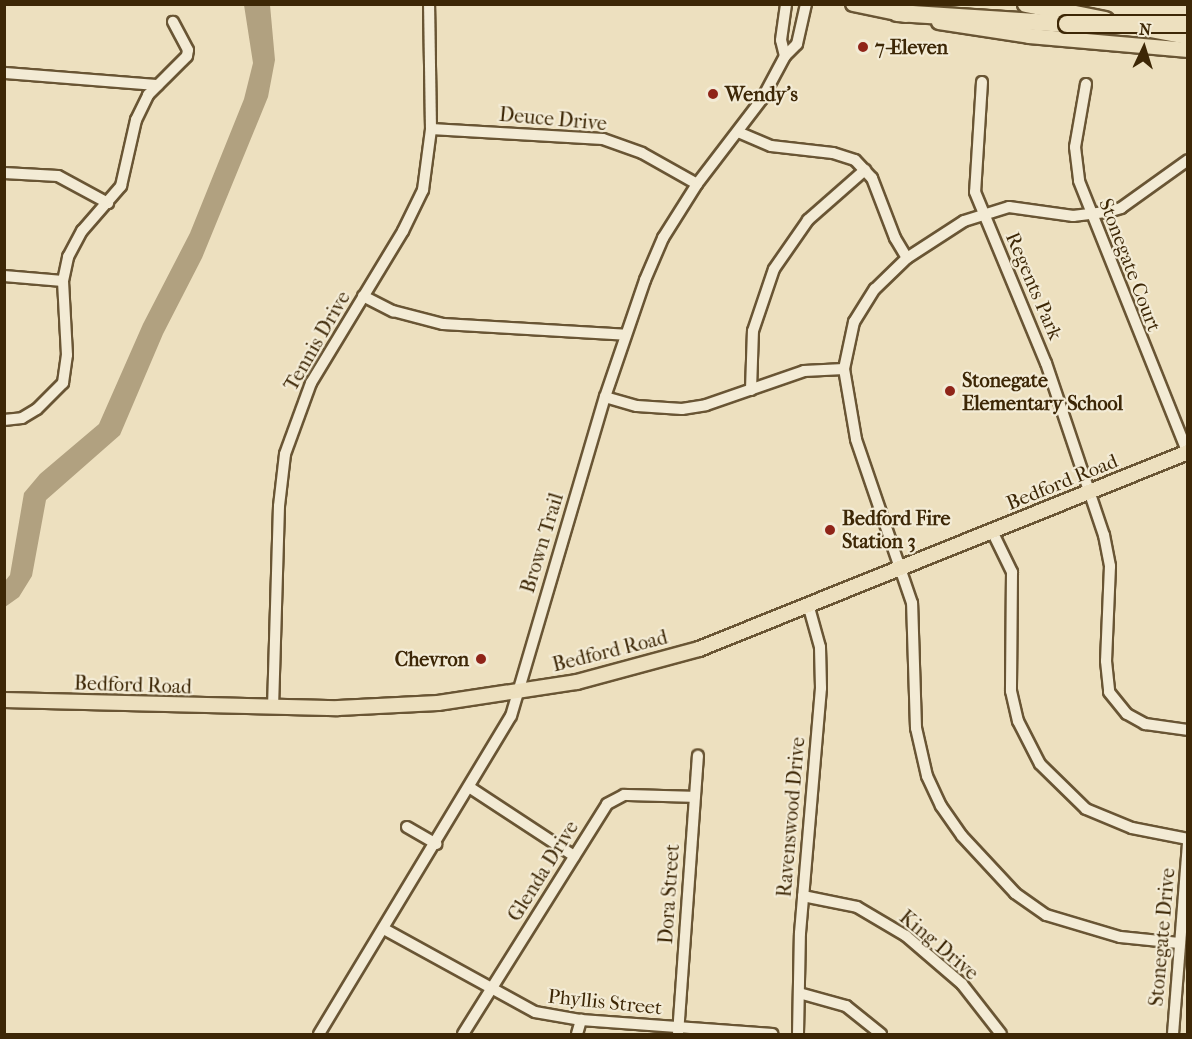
<!DOCTYPE html>
<style>
body{margin:0}
#map{position:relative;width:1192px;height:1039px;overflow:hidden;background:#ede0bf;font-family:"IM FELL French Canon",serif}
div>[style]{position:absolute}
[style*='--x']{left:calc(var(--x)*1px);top:calc(var(--y)*1px);width:calc(var(--w)*1px);rotate:calc(var(--a)*1deg)}
.water>*{inset:0;background:#b1a180}
.roads{filter:drop-shadow(2px 0 #695534) drop-shadow(-2px 0 #695534) drop-shadow(0 2px #695534) drop-shadow(0 -2px #695534)}
.minor>*{height:10px;margin:-5px;padding:0 5px;transform-origin:5px;border-radius:5px;background:#f3ebd5}
.major>*{height:14px;margin:-7px;padding:0 7px;transform-origin:7px;border-radius:7px;background:#ede0bf}
.highway>*{height:16px;margin:-8px;padding:0 8px;transform-origin:8px;border-radius:8px;background:#ede0bf}
.bridges{filter:drop-shadow(2px 0 #3d2706) drop-shadow(-2px 0 #3d2706) drop-shadow(0 2px #3d2706) drop-shadow(0 -2px #3d2706)}
.highway-bridge>*{height:16px;margin:-8px;padding:0 8px;transform-origin:8px;border-radius:8px;background:#ede0bf}
.dots>*{width:16px;height:16px;translate:-50% -50%;box-sizing:border-box;border:3px solid #f3ebd5;border-radius:50%}
span{translate:-50% -50%;white-space:nowrap;text-align:center;line-height:1.15;-webkit-text-stroke:4.5px #f3ebd5;paint-order:stroke}
.poi-label{font-size:20px;color:#3d2706;font-weight:700}
.left{translate:0 -50%;text-align:left}
.right{translate:-100% -50%;text-align:right}
.street-label{font-size:20px;color:#3d2706}
.frame{position:absolute;inset:0;border:6px solid #3d2706;pointer-events:none}
.north{position:absolute;left:1114px;top:18px;width:60px;height:60px;-webkit-text-stroke:4px #f3ebd5;paint-order:stroke;rotate:4deg;font-size:16px;font-weight:700;line-height:24px;text-align:center;color:#3d2706}
.north::after{content:'';display:block;margin:auto;width:21px;height:27px;background:#3d2706;clip-path:polygon(50% 0,100% 100%,50% 72%,0 100%)}
</style>
<div id="map">
<div class="water">
<i style="clip-path:polygon(244px 5px,270px 5px,275px 60px,268px 97px,202px 258px,163px 334px,120px 435px,46px 500px,32px 576px,19px 597px,5px 607px,5px 581px,10px 575px,24px 493px,40px 474px,99px 424px,143px 324px,190px 233px,244px 99px,253px 63px)"></i>
</div>
<div class="roads">
<div class="minor">
<i style="--x:785;--y:56;--w:16;--a:-104"></i>
<i style="--x:781;--y:40;--w:36;--a:-82"></i>
<i style="--x:4;--y:73;--w:154;--a:4.5"></i>
<i style="--x:982;--y:82;--w:110;--a:93.6"></i>
<i style="--x:975;--y:192;--w:185;--a:67.5"></i>
<i style="--x:1046;--y:363;--w:182;--a:71.4"></i>
<i style="--x:1104;--y:535;--w:32;--a:79"></i>
<i style="--x:1110;--y:566;--w:95;--a:92.4"></i>
<i style="--x:1106;--y:661;--w:31;--a:84"></i>
<i style="--x:1109;--y:692;--w:28;--a:51"></i>
<i style="--x:1127;--y:714;--w:21;--a:29"></i>
<i style="--x:1145;--y:724;--w:43;--a:7.9"></i>
<i style="--x:1086;--y:84;--w:64;--a:99.9"></i>
<i style="--x:1075;--y:147;--w:34;--a:83"></i>
<i style="--x:1079;--y:181;--w:294;--a:68.2"></i>
<i style="--x:431;--y:129;--w:172;--a:3.3"></i>
<i style="--x:603;--y:139;--w:41;--a:19.7"></i>
<i style="--x:642;--y:153;--w:63;--a:29.4"></i>
<i style="--x:738;--y:132;--w:36;--a:23"></i>
<i style="--x:771;--y:146;--w:62;--a:6.4"></i>
<i style="--x:833;--y:153;--w:23;--a:18"></i>
<i style="--x:855;--y:160;--w:25;--a:47"></i>
<i style="--x:872;--y:178;--w:64;--a:69"></i>
<i style="--x:895;--y:238;--w:23;--a:59"></i>
<i style="--x:4;--y:173;--w:54;--a:3.2"></i>
<i style="--x:58;--y:176;--w:57;--a:28.4"></i>
<i style="--x:4;--y:276;--w:59;--a:4.8"></i>
<i style="--x:363;--y:296;--w:34;--a:27"></i>
<i style="--x:393;--y:311;--w:52;--a:14.6"></i>
<i style="--x:443;--y:324;--w:183;--a:3.4"></i>
<i style="--x:751;--y:390;--w:59;--a:-88.1"></i>
<i style="--x:753;--y:331;--w:65;--a:-71.3"></i>
<i style="--x:774;--y:269;--w:60;--a:-55.2"></i>
<i style="--x:808;--y:220;--w:76;--a:-41.3"></i>
<i style="--x:605;--y:397;--w:33;--a:16"></i>
<i style="--x:637;--y:406;--w:45;--a:3.8"></i>
<i style="--x:682;--y:409;--w:24;--a:-9"></i>
<i style="--x:706;--y:405;--w:104;--a:-19.1"></i>
<i style="--x:804;--y:371;--w:40;--a:-2.9"></i>
<i style="--x:4;--y:420;--w:18;--a:-6"></i>
<i style="--x:22;--y:418;--w:17;--a:-31"></i>
<i style="--x:37;--y:409;--w:37;--a:-45"></i>
<i style="--x:63;--y:383;--w:28;--a:-82"></i>
<i style="--x:67;--y:355;--w:74;--a:-93.1"></i>
<i style="--x:63;--y:281;--w:25;--a:-78"></i>
<i style="--x:68;--y:257;--w:30;--a:-62"></i>
<i style="--x:82;--y:231;--w:60;--a:-49.1"></i>
<i style="--x:121;--y:186;--w:68;--a:-77.2"></i>
<i style="--x:136;--y:120;--w:28;--a:-64"></i>
<i style="--x:148;--y:95;--w:55;--a:-45"></i>
<i style="--x:187;--y:56;--w:6;--a:-81"></i>
<i style="--x:188;--y:50;--w:32;--a:-118"></i>
<i style="--x:992;--y:531;--w:46;--a:64"></i>
<i style="--x:1012;--y:572;--w:119;--a:90.5"></i>
<i style="--x:1011;--y:691;--w:31;--a:77"></i>
<i style="--x:1018;--y:721;--w:48;--a:62.9"></i>
<i style="--x:1040;--y:764;--w:64;--a:44.4"></i>
<i style="--x:1086;--y:809;--w:50;--a:22.4"></i>
<i style="--x:1132;--y:828;--w:57;--a:11.1"></i>
<i style="--x:273;--y:708;--w:202;--a:-88.3"></i>
<i style="--x:279;--y:506;--w:52;--a:-83.4"></i>
<i style="--x:285;--y:454;--w:76;--a:-69.9"></i>
<i style="--x:311;--y:383;--w:178;--a:-58.8"></i>
<i style="--x:403;--y:231;--w:46;--a:-64"></i>
<i style="--x:423;--y:190;--w:62;--a:-82.5"></i>
<i style="--x:431;--y:129;--w:125;--a:-90.9"></i>
<i style="--x:469;--y:787;--w:126;--a:33.3"></i>
<i style="--x:407;--y:827;--w:34;--a:30"></i>
<i style="--x:803;--y:896;--w:55;--a:11.5"></i>
<i style="--x:857;--y:907;--w:57;--a:30.6"></i>
<i style="--x:906;--y:936;--w:74;--a:40.6"></i>
<i style="--x:962;--y:984;--w:63;--a:52"></i>
<i style="--x:384;--y:929;--w:172;--a:28.8"></i>
<i style="--x:535;--y:1012;--w:47;--a:9.9"></i>
<i style="--x:581;--y:1020;--w:192;--a:4.2"></i>
<i style="--x:1179;--y:943;--w:59;--a:-174.2"></i>
<i style="--x:1120;--y:937;--w:77;--a:-163.4"></i>
<i style="--x:1046;--y:915;--w:38;--a:-145"></i>
<i style="--x:1015;--y:893;--w:78;--a:-132.9"></i>
<i style="--x:962;--y:836;--w:37;--a:-125"></i>
<i style="--x:941;--y:806;--w:33;--a:-115"></i>
<i style="--x:927;--y:776;--w:49;--a:-102.9"></i>
<i style="--x:916;--y:728;--w:125;--a:-91.8"></i>
<i style="--x:912;--y:603;--w:173;--a:-108.9"></i>
<i style="--x:856;--y:439;--w:71;--a:-99.7"></i>
<i style="--x:844;--y:369;--w:48;--a:-78"></i>
<i style="--x:854;--y:322;--w:39;--a:-58"></i>
<i style="--x:875;--y:289;--w:45;--a:-44.1"></i>
<i style="--x:907;--y:258;--w:68;--a:-33"></i>
<i style="--x:964;--y:221;--w:47;--a:-17.3"></i>
<i style="--x:1009;--y:207;--w:65;--a:8"></i>
<i style="--x:1073;--y:216;--w:35;--a:-7"></i>
<i style="--x:1108;--y:212;--w:14;--a:-17"></i>
<i style="--x:1121;--y:208;--w:82;--a:-35.6"></i>
<i style="--x:799;--y:993;--w:49;--a:15.5"></i>
<i style="--x:846;--y:1006;--w:45;--a:38.7"></i>
<i style="--x:319;--y:1034;--w:371;--a:-58.9"></i>
<i style="--x:511;--y:716;--w:333;--a:-73.6"></i>
<i style="--x:605;--y:397;--w:124;--a:-71.1"></i>
<i style="--x:645;--y:280;--w:46;--a:-66.8"></i>
<i style="--x:663;--y:238;--w:64;--a:-57.8"></i>
<i style="--x:697;--y:184;--w:107;--a:-52.6"></i>
<i style="--x:762;--y:99;--w:49;--a:-61.9"></i>
<i style="--x:785;--y:56;--w:17;--a:-45"></i>
<i style="--x:797;--y:44;--w:41;--a:-77.3"></i>
<i style="--x:463;--y:1034;--w:271;--a:-57.9"></i>
<i style="--x:607;--y:804;--w:19;--a:-28"></i>
<i style="--x:624;--y:795;--w:70;--a:1.6"></i>
<i style="--x:577;--y:1034;--w:15;--a:-74"></i>
<i style="--x:678;--y:1034;--w:279;--a:-85.9"></i>
<i style="--x:798;--y:1034;--w:101;--a:-88.9"></i>
<i style="--x:800;--y:933;--w:246;--a:-85.1"></i>
<i style="--x:821;--y:688;--w:41;--a:-91.4"></i>
<i style="--x:820;--y:647;--w:45;--a:-105.6"></i>
<i style="--x:1173;--y:1034;--w:193;--a:-85.5"></i>
</div>
<div class="major">
<i style="--x:853;--y:4;--w:54;--a:11.7"></i>
<i style="--x:939;--y:22;--w:91;--a:8.8"></i>
<i style="--x:1029;--y:36;--w:160;--a:5"></i>
<i style="--x:4;--y:700;--w:334;--a:1.4"></i>
<i style="--x:338;--y:708;--w:100;--a:-2.9"></i>
<i style="--x:438;--y:703;--w:141;--a:-8.6"></i>
<i style="--x:577;--y:682;--w:126;--a:-15.1"></i>
<i style="--x:699;--y:649;--w:527;--a:-21.94"></i>
</div>
<div class="highway">
<i style="--x:1026;--y:4;--w:81;--a:11.4"></i>
<i style="--x:897;--y:13;--w:170;--a:3.7"></i>
<i style="--x:1145;--y:28;--w:44;--a:10.5"></i>
</div>
</div>
<div class="bridges">
<div class="highway-bridge">
<i style="--x:1067;--y:24;--w:121;--a:0"></i>
</div>
</div>
<div class="dots">
<i style="left:863px;top:47px;background:#8f2418"></i>
<i style="left:713px;top:94px;background:#8f2418"></i>
<i style="left:950px;top:391px;background:#8f2418"></i>
<i style="left:830px;top:530px;background:#8f2418"></i>
<i style="left:481px;top:659px;background:#8f2418"></i>
</div>
<div class="poi-label">
<span class="left" style="left:875px;top:47px">7-Eleven</span>
<span class="left" style="left:725px;top:94px">Wendy's</span>
<span class="left" style="left:962px;top:392px">Stonegate<br>Elementary School</span>
<span class="left" style="left:842px;top:530px">Bedford Fire<br>Station 3</span>
<span class="right" style="left:469px;top:659px">Chevron</span>
</div>
<div class="street-label">
<span style="left:553px;top:119px;rotate:5deg">Deuce Drive</span>
<span style="left:1130px;top:265px;rotate:69deg">Stonegate Court</span>
<span style="left:1034px;top:286px;rotate:67deg">Regents Park</span>
<span style="left:317px;top:341px;rotate:-60deg">Tennis Drive</span>
<span style="left:1062px;top:482px;rotate:-22deg">Bedford Road</span>
<span style="left:542px;top:543px;rotate:-73deg">Brown Trail</span>
<span style="left:610px;top:651px;rotate:-14deg">Bedford Road</span>
<span style="left:133px;top:685px;rotate:2deg">Bedford Road</span>
<span style="left:791px;top:817px;rotate:-85deg">Ravenswood Drive</span>
<span style="left:543px;top:871px;rotate:-58deg">Glenda Drive</span>
<span style="left:669px;top:894px;rotate:-86deg">Dora Street</span>
<span style="left:1162px;top:937px;rotate:-85deg">Stonegate Drive</span>
<span style="left:939px;top:945px;rotate:40deg">King Drive</span>
<span style="left:605px;top:1002px;rotate:6deg">Phyllis Street</span>
</div>
<div class="frame"></div>
<div class="north">N</div>
</div>
